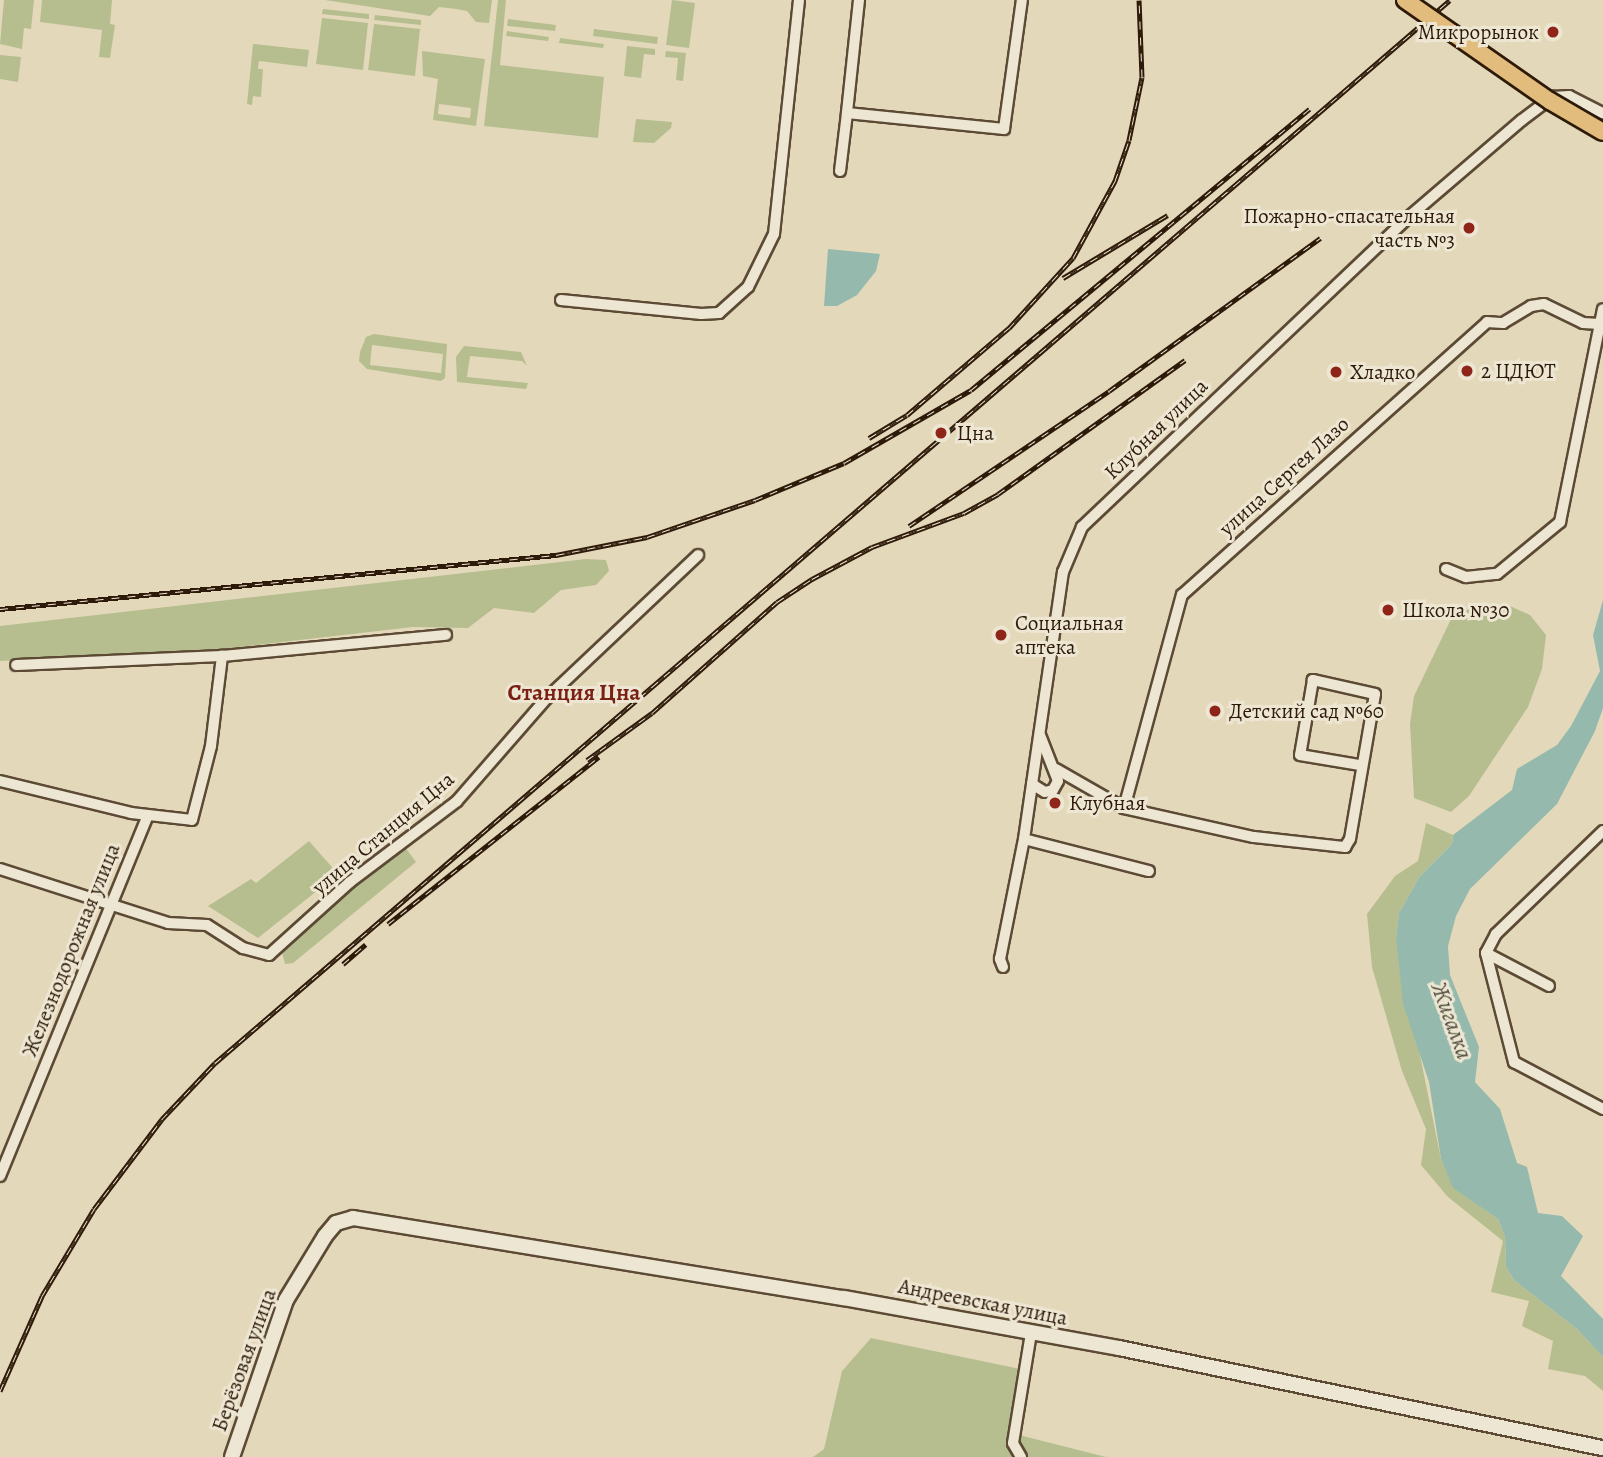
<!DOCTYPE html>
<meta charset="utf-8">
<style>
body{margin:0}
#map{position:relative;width:1603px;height:1457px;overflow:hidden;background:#e4d8ba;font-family:Alegreya,serif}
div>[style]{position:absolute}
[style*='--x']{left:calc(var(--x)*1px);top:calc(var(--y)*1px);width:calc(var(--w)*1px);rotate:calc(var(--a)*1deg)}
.green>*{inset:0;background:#b6be8f}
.water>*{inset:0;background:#95baad}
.roads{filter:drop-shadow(2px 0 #5c4a35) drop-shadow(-2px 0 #5c4a35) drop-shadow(0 2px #5c4a35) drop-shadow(0 -2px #5c4a35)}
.street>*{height:10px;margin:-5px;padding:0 5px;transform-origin:5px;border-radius:5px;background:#ede6d2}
.secondary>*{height:14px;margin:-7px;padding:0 7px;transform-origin:7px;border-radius:7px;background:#ede6d2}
.rail>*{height:5px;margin-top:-2.5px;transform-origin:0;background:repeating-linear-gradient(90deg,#ede6d2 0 8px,#2e1a09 0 16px);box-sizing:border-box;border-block:2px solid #2e1a09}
.bridges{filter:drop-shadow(2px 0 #2e1a09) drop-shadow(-2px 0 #2e1a09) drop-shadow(0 2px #2e1a09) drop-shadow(0 -2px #2e1a09)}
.primary-bridge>*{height:16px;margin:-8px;padding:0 8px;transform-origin:8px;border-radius:8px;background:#e2bc7d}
.dots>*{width:19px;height:19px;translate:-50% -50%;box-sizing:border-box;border:4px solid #ede6d2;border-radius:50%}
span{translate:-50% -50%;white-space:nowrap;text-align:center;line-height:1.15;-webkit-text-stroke:6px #ede6d2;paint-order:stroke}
.poi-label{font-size:21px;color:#2e1a09}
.right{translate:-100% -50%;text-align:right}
.left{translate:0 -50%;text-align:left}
.street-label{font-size:21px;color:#2e1a09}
.neighbourhood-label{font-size:23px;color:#7a1f14;font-weight:700}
.water-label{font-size:23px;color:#4d4a3a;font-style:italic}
</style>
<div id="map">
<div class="green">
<i style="clip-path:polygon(4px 0,34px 0,31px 29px,24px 28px,22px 49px,0 44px)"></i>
<i style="clip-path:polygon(42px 0,112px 0,110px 24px,115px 25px,110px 58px,99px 57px,102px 30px,40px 22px)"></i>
<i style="clip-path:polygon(325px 0,492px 0,489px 23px,476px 22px,467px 11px,456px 9px,439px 7px,430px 16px)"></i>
<i style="clip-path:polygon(498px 0,506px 0,500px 65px,604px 77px,598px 138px,484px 126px)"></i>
<i style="clip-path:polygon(672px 0,695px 3px,689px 48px,666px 45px)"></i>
<i style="clip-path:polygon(323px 9px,369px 14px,369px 19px,322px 14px)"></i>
<i style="clip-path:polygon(375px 15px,421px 20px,421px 25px,374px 20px)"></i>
<i style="clip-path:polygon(322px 18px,368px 23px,363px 70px,316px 64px)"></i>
<i style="clip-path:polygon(508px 19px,556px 25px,555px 31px,507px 26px)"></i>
<i style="clip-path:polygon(374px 24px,420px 29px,415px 76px,368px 70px)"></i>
<i style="clip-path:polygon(594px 29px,658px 37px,657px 44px,593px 36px)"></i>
<i style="clip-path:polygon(507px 31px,549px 37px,548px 41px,506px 36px)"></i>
<i style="clip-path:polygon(560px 38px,604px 44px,603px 48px,559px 43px)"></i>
<i style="clip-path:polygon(253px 44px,309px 50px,307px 67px,259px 61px,258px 69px,263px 69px,261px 97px,253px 96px,252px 105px,247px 104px)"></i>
<i style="clip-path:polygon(627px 46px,655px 49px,655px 55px,644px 54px,641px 78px,624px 76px)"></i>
<i style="clip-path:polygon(evenodd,422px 51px,485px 59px,476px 126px,433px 120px,438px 79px,423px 76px,422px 51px,439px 104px,471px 108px,470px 118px,438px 114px,439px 104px)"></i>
<i style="clip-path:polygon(666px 51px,686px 53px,683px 81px,676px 80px,678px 58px,665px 57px)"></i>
<i style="clip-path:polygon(0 55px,21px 57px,18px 82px,0 79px)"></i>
<i style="clip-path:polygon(636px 119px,672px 122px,671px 128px,654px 143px,633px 142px)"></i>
<i style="clip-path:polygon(evenodd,374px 334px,447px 344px,445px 378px,441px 381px,367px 369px,359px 361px,360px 352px,366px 337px,374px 334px,372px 345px,443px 354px,441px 373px,370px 365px,372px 345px)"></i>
<i style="clip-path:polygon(464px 346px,521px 352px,527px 366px,522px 361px,470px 356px,467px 377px,528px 383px,526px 389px,457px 382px,456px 357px)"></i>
<i style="clip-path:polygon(586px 559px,606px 560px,609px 571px,596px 585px,561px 590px,534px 613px,494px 608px,468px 628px,413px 627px,231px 648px,0 661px,0 626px)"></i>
<i style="clip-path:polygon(1482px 604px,1510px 606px,1530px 615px,1546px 635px,1542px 669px,1528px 707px,1469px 796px,1451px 812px,1414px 798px,1410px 724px,1414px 696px,1453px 615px)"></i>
<i style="clip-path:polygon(1426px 823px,1453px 835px,1452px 844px,1420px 876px,1399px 913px,1396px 937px,1441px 1159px,1454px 1188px,1498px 1219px,1505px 1236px,1506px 1267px,1514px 1280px,1577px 1329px,1603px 1357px,1603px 1391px,1585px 1376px,1548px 1369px,1553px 1341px,1522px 1326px,1529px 1301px,1491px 1292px,1503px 1241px,1448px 1197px,1421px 1165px,1426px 1129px,1402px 1071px,1372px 967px,1367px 914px,1395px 876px,1418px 861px)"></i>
<i style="clip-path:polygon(309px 841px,338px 874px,258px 938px,208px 906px,251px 879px,256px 883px)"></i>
<i style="clip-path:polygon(405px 847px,416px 862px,293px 963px,285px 964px,281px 948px,350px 885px)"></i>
<i style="clip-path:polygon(871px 1338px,1025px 1370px,1015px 1434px,1106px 1457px,813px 1457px,824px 1449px,842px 1371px)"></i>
</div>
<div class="water">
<i style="clip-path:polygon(828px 249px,880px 254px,876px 271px,857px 295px,837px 306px,824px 306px)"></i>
<i style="clip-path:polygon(1603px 600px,1603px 708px,1595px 731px,1557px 804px,1470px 889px,1456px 916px,1448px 946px,1450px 975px,1479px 1047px,1475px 1082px,1500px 1109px,1517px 1163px,1527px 1167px,1538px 1213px,1562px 1216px,1583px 1236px,1561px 1276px,1603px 1319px,1603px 1357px,1577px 1329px,1514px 1280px,1506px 1267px,1505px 1236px,1498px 1219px,1453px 1188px,1441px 1159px,1429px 1082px,1403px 1004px,1396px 937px,1399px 913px,1420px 876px,1452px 844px,1453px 835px,1512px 790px,1517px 769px,1557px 745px,1571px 726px,1600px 671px,1593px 635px)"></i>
</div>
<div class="roads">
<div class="street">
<i style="--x:859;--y:0;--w:114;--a:96.1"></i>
<i style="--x:847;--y:113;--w:158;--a:5.8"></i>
<i style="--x:1004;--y:129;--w:130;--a:-82.1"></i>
<i style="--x:840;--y:171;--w:58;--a:-83.1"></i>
<i style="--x:561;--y:300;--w:141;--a:5.7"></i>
<i style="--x:701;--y:314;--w:18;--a:-3"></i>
<i style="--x:719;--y:313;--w:39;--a:-42"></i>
<i style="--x:748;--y:287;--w:59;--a:-63.9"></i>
<i style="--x:774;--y:234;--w:235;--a:-83.9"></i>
<i style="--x:1446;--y:569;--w:22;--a:22"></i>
<i style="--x:1466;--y:577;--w:31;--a:-6"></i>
<i style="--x:1497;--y:574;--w:82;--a:-39.5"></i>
<i style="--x:1560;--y:522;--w:217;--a:-78.6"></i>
<i style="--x:222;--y:656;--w:225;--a:-5.4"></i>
<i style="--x:1056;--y:769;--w:78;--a:29.8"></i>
<i style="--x:1124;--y:808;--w:133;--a:12.6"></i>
<i style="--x:1254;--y:837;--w:92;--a:6.3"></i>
<i style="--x:1345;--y:847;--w:9;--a:-58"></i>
<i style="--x:1350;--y:839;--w:147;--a:-80.2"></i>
<i style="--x:1375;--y:694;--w:64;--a:-167.3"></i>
<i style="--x:1313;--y:680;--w:76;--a:99.8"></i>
<i style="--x:1300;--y:755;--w:61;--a:9.5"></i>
<i style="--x:0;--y:781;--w:135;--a:13.7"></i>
<i style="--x:131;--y:813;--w:61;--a:6.5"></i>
<i style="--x:192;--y:820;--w:76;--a:-75.6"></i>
<i style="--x:211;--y:746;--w:91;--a:-83"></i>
<i style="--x:222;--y:656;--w:206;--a:177.5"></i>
<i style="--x:1032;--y:784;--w:15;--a:32"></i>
<i style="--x:1045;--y:792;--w:8;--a:-14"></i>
<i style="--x:1053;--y:790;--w:10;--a:-61"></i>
<i style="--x:1058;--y:781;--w:49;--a:-111.4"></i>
<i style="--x:1124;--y:808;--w:221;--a:-74.8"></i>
<i style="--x:1182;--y:595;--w:409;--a:-41.8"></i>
<i style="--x:1487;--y:322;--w:16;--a:4"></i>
<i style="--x:1503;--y:323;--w:33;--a:-31"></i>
<i style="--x:1531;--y:306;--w:13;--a:-9"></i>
<i style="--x:1544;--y:304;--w:43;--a:26"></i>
<i style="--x:1583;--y:323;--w:17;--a:3"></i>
<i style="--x:1603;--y:831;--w:149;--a:136.1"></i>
<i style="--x:1496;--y:934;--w:21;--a:118"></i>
<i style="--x:1486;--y:953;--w:113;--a:75.6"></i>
<i style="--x:1514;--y:1062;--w:101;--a:27.8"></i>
<i style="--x:1024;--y:839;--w:129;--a:14.4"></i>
<i style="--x:0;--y:869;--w:176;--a:17.8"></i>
<i style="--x:168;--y:923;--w:39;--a:3"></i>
<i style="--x:207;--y:925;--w:43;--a:32.6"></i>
<i style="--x:243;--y:948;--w:27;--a:15"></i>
<i style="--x:269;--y:955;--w:109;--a:-42"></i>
<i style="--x:350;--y:882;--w:134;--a:-37.1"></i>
<i style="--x:457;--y:801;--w:137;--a:-48.9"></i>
<i style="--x:547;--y:698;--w:208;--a:-43.4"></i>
<i style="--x:1486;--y:953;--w:71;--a:27.6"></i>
<i style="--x:1003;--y:967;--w:9;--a:-111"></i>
<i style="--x:1000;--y:959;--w:122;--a:-78.7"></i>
<i style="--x:1024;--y:839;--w:270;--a:-81.7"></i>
<i style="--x:1063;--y:572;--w:49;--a:-67.1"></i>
<i style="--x:1082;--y:527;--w:444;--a:-43.5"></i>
<i style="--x:1404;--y:221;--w:155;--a:-40.6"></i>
<i style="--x:1522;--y:120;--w:39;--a:-37"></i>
<i style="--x:1553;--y:97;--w:16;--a:-4"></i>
<i style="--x:1569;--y:96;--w:38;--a:27"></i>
<i style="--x:0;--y:1176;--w:389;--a:-67.7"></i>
<i style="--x:1021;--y:1457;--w:16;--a:-120"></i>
<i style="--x:1013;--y:1443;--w:111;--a:-80.7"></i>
</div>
<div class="secondary">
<i style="--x:232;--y:1457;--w:166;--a:-71"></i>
<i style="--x:286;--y:1300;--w:75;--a:-58.6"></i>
<i style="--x:325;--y:1236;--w:17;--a:-50"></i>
<i style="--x:336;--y:1223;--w:18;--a:-16"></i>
<i style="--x:353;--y:1218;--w:497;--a:9.3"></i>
<i style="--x:844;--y:1298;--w:280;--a:10.3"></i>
<i style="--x:1119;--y:1348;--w:494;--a:11.7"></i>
</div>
</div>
<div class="rail">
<i style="--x:1063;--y:278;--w:122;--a:-31"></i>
<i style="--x:869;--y:438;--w:44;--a:-31.2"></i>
<i style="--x:907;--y:415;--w:134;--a:-40.5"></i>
<i style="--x:1009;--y:328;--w:95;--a:-47.6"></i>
<i style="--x:1073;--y:258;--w:88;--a:-61.4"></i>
<i style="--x:1115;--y:181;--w:43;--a:-71.1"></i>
<i style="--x:1129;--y:140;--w:64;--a:-78.3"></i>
<i style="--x:1142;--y:77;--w:77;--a:-92.2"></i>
<i style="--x:909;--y:526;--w:241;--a:-34"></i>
<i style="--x:1109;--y:391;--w:261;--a:-35.9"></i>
<i style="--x:0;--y:609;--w:559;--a:-5.55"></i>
<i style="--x:556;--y:555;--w:93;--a:-11.2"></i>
<i style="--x:647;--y:537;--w:114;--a:-18.9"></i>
<i style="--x:755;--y:500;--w:96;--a:-22.6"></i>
<i style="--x:844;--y:463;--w:146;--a:-29.9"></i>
<i style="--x:971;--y:390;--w:440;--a:-39.7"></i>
<i style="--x:587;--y:760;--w:80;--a:-35.9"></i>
<i style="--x:652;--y:713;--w:167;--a:-41.6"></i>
<i style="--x:777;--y:602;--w:42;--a:-33.3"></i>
<i style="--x:812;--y:579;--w:68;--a:-28.1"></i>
<i style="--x:872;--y:547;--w:98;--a:-20.3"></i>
<i style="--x:964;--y:513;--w:39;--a:-29"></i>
<i style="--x:998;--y:494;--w:230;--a:-35.6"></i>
<i style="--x:388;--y:924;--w:269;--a:-38.4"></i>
<i style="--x:343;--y:964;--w:30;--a:-41"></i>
<i style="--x:0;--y:1391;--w:104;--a:-66.1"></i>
<i style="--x:42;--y:1296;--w:101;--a:-59.1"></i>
<i style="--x:94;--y:1209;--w:113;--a:-52.9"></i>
<i style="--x:162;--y:1119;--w:77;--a:-46.6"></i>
<i style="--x:215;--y:1063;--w:1629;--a:-40.72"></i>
</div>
<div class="bridges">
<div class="primary-bridge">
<i style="--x:1405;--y:0;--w:177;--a:34.9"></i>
<i style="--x:1550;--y:101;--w:61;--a:30.3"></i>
</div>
</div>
<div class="dots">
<i style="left:1553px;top:32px;background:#8f2418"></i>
<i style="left:1469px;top:228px;background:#8f2418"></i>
<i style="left:1467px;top:371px;background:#8f2418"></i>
<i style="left:1336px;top:372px;background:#8f2418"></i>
<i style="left:941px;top:433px;background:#8f2418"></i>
<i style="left:1388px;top:610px;background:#8f2418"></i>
<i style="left:1001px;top:635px;background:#8f2418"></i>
<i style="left:1215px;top:711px;background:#8f2418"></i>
<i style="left:1055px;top:803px;background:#8f2418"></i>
</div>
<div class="poi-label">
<span class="right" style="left:1539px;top:32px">Микрорынок</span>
<span class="right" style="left:1455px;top:228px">Пожарно-спасательная<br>часть №3</span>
<span class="left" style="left:1481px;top:371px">2 ЦДЮТ</span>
<span class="left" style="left:1350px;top:372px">Хладко</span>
<span class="left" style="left:957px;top:433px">Цна</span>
<span class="left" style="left:1402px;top:610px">Школа №30</span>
<span class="left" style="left:1015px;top:635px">Социальная<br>аптека</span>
<span class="left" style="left:1229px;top:711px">Детский сад №60</span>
<span class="left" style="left:1069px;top:803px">Клубная</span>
</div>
<div class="street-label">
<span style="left:1156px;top:429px;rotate:-44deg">Клубная улица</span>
<span style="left:1284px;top:476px;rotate:-42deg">улица Сергея Лазо</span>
<span style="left:383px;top:833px;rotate:-40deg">улица Станция Цна</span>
<span style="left:71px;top:950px;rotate:-68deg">Железнодорожная улица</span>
<span style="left:983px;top:1302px;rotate:11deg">Андреевская улица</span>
<span style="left:244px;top:1360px;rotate:-70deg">Берёзовая улица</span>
</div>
<div class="neighbourhood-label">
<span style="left:574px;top:693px">Станция Цна</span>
</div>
<div class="water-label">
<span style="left:1451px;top:1021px;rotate:70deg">Жигалка</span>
</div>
</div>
